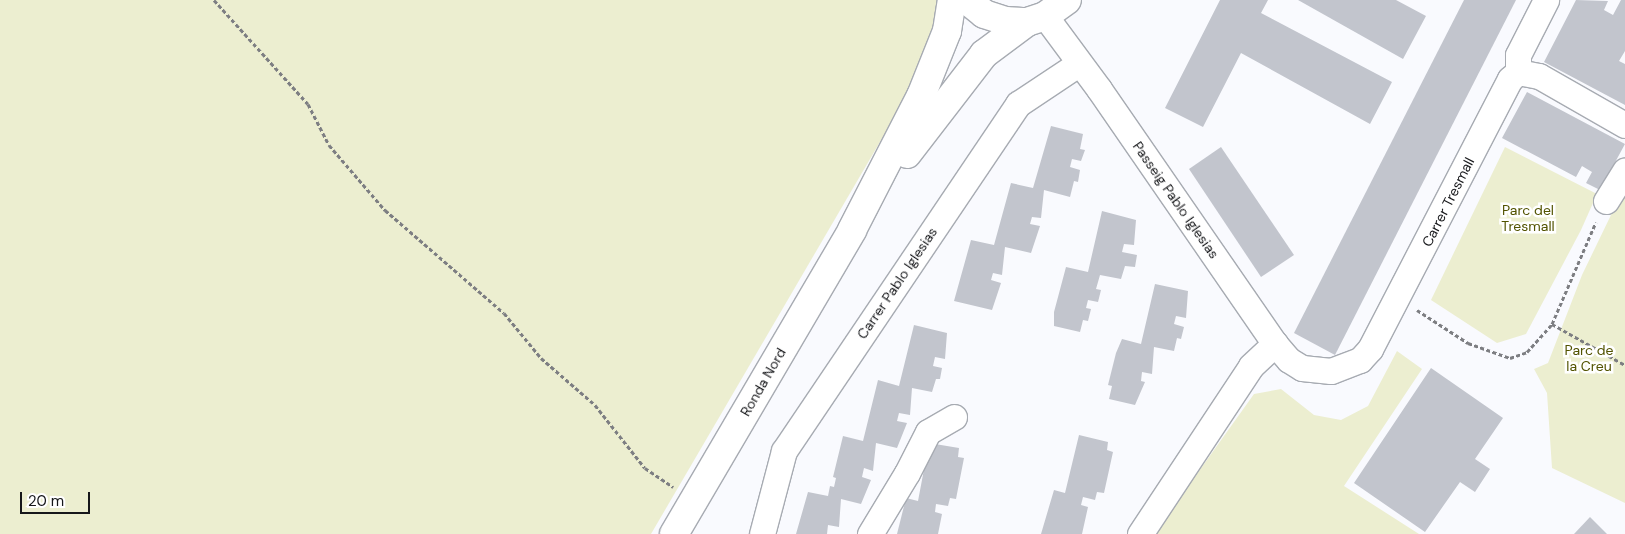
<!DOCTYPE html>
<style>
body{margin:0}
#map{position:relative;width:1625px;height:534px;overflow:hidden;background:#f9fafe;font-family:"DM Sans",sans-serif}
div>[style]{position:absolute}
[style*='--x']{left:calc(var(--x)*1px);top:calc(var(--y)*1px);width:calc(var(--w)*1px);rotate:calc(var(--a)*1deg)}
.green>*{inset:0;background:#eceed0}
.building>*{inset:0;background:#c2c5cd}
.path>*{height:3px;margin-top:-1.5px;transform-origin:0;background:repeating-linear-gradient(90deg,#7d7e82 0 4px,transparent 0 6.5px)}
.roads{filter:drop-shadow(1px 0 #a7abb2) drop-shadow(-1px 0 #a7abb2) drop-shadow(0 1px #a7abb2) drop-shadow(0 -1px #a7abb2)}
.street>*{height:25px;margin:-12.5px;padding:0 12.5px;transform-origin:12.5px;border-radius:12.5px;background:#fff}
.secondary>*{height:28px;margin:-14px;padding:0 14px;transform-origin:14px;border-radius:14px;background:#fff}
span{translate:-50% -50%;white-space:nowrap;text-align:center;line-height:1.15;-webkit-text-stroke:5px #fff;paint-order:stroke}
.street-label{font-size:14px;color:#16171a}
.park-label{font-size:14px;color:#525301}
.scale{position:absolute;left:20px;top:492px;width:70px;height:22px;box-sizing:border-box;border:2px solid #16171a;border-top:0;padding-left:6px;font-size:15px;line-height:18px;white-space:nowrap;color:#16171a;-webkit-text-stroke:4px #fff;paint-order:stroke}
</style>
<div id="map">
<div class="green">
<i style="clip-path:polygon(0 0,937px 0,934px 30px,922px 70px,651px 534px,0 534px)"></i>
<i style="clip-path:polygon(1505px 147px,1597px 194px,1581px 230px,1526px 334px,1497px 343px,1431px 300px)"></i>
<i style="clip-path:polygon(1625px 186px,1625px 503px,1552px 468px,1547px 393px,1534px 369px,1548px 363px,1582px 275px)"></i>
<i style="clip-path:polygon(1397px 351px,1422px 369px,1344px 486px,1419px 534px,1154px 534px,1254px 394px,1281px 389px,1314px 415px,1341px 420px,1368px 406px)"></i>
</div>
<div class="building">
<i style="clip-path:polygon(1220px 0,1268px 0,1261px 13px,1392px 82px,1370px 124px,1241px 53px,1203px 127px,1165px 108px)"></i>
<i style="clip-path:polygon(1298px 0,1396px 0,1426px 16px,1403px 59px)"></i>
<i style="clip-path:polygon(1464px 0,1516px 0,1335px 355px,1294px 333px)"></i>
<i style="clip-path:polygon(1576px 0,1608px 1px,1604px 10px,1613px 15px,1621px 0,1625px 0,1625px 51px,1619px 61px,1625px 64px,1625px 105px,1544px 62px)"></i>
<i style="clip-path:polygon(1527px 92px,1625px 144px,1600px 190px,1586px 183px,1592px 172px,1582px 166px,1576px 177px,1502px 138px)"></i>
<i style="clip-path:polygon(1051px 126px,1083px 134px,1080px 149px,1085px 150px,1081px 161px,1072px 159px,1070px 167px,1080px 170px,1078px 182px,1074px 181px,1070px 197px,1044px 190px,1041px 218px,1032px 217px,1030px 224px,1040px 226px,1031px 253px,1005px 247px,1002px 275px,993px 273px,991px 280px,1001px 283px,992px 310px,954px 301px,971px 240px,994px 245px,1011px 183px,1033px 188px)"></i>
<i style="clip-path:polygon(1221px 147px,1294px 255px,1261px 277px,1189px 169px)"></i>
<i style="clip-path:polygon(1102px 211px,1136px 220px,1134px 245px,1124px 244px,1122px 252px,1137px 255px,1135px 267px,1125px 266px,1121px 279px,1100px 275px,1096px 289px,1101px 290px,1098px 302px,1088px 300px,1086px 308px,1091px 309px,1088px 321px,1083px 320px,1080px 332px,1054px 326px,1054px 312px,1066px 267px,1088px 272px)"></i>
<i style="clip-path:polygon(1155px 284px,1188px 291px,1186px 318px,1176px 316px,1174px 324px,1184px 327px,1181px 339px,1177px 338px,1174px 351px,1154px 347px,1152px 374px,1142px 372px,1141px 381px,1145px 382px,1135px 405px,1109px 399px,1112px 386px,1108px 385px,1116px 353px,1122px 339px,1141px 344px)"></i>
<i style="clip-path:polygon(914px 325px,947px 333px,945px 359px,935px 357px,933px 366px,942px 368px,940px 379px,936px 379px,932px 392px,912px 388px,910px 415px,899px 413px,897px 421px,907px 423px,897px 448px,876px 443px,873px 471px,864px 468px,862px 477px,871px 480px,861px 504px,841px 499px,839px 527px,828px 525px,827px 534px,796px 534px,808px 492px,828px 496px,830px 486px,834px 487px,836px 478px,833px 477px,843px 436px,863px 441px,878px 380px,899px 386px)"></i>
<i style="clip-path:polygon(1431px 368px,1503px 418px,1475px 459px,1490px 469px,1475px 492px,1460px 482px,1425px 532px,1354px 483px)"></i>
<i style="clip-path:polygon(1079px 435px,1108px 442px,1107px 450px,1113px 452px,1104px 493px,1097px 492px,1095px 500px,1083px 497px,1081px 505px,1088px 507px,1082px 534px,1041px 534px,1054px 490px,1065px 493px)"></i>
<i style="clip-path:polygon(929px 443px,959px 448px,958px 457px,964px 458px,956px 499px,950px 498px,948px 506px,936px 504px,935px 512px,942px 514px,938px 534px,897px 534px,906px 498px,918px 501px)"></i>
<i style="clip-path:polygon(1590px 517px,1607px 534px,1574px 534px)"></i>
</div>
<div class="path">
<i style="--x:214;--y:0;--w:140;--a:47.9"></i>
<i style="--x:308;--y:104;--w:46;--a:62.9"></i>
<i style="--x:329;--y:145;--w:86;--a:49.3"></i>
<i style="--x:385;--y:210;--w:157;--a:40.9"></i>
<i style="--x:504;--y:313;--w:58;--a:50.6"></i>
<i style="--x:541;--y:358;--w:72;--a:41"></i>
<i style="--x:595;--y:405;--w:80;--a:51.6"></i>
<i style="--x:645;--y:468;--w:34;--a:34"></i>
<i style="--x:1417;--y:310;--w:61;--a:32.9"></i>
<i style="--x:1468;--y:343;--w:45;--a:19.7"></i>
<i style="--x:1510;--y:358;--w:18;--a:-19"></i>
<i style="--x:1527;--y:352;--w:38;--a:-48"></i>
<i style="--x:1552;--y:324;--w:84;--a:29.3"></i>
<i style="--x:1552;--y:324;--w:111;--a:-66.7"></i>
</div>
<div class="roads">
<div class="street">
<i style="--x:1045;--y:16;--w:91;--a:53.5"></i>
<i style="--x:1099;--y:89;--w:310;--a:55.4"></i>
<i style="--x:1275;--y:344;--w:21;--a:49"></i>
<i style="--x:1289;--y:360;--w:15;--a:32"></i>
<i style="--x:1302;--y:368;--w:29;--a:6"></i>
<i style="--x:1331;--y:371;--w:31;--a:-21"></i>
<i style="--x:1360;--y:360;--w:15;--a:-48"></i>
<i style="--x:1370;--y:349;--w:304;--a:-62.6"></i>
<i style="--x:1510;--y:79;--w:11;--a:-41"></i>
<i style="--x:1518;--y:72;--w:17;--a:-90"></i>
<i style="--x:1518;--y:55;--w:62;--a:-63"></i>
<i style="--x:1518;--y:72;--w:21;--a:11"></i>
<i style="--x:1539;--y:76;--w:99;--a:29.7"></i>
<i style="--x:1606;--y:201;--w:36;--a:-58"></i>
<i style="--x:762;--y:534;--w:86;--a:-75.2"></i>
<i style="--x:784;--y:451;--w:419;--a:-56"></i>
<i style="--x:1018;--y:104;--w:72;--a:-33.7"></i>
<i style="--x:870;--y:534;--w:71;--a:-58.8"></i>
<i style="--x:907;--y:473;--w:46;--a:-62.9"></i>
<i style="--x:928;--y:432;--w:30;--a:-30"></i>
<i style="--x:1140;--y:534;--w:201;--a:-56.5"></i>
<i style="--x:1251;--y:366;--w:33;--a:-43"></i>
</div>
<div class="secondary">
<i style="--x:967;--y:0;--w:22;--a:39"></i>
<i style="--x:984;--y:14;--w:22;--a:18"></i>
<i style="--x:1005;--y:21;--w:22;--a:3"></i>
<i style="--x:1027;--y:22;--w:19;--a:-18"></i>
<i style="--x:1045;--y:16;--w:27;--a:-36"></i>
<i style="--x:907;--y:154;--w:126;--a:-52.4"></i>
<i style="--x:984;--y:54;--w:54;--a:-36.7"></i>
<i style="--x:674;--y:534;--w:352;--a:-59.6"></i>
<i style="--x:852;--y:230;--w:151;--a:-62.8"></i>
<i style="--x:921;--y:96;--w:70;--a:-68.2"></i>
<i style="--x:947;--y:31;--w:31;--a:-81"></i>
</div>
</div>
<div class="street-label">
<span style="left:1176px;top:200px;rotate:55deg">Passeig Pablo Iglesias</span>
<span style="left:1448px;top:202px;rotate:-63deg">Carrer Tresmall</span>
<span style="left:897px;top:283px;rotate:-56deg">Carrer Pablo Iglesias</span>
<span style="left:763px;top:382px;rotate:-60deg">Ronda Nord</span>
</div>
<div class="park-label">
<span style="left:1528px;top:218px">Parc del<br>Tresmall</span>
<span style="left:1589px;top:358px">Parc de<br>la Creu</span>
</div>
<div class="scale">20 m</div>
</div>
